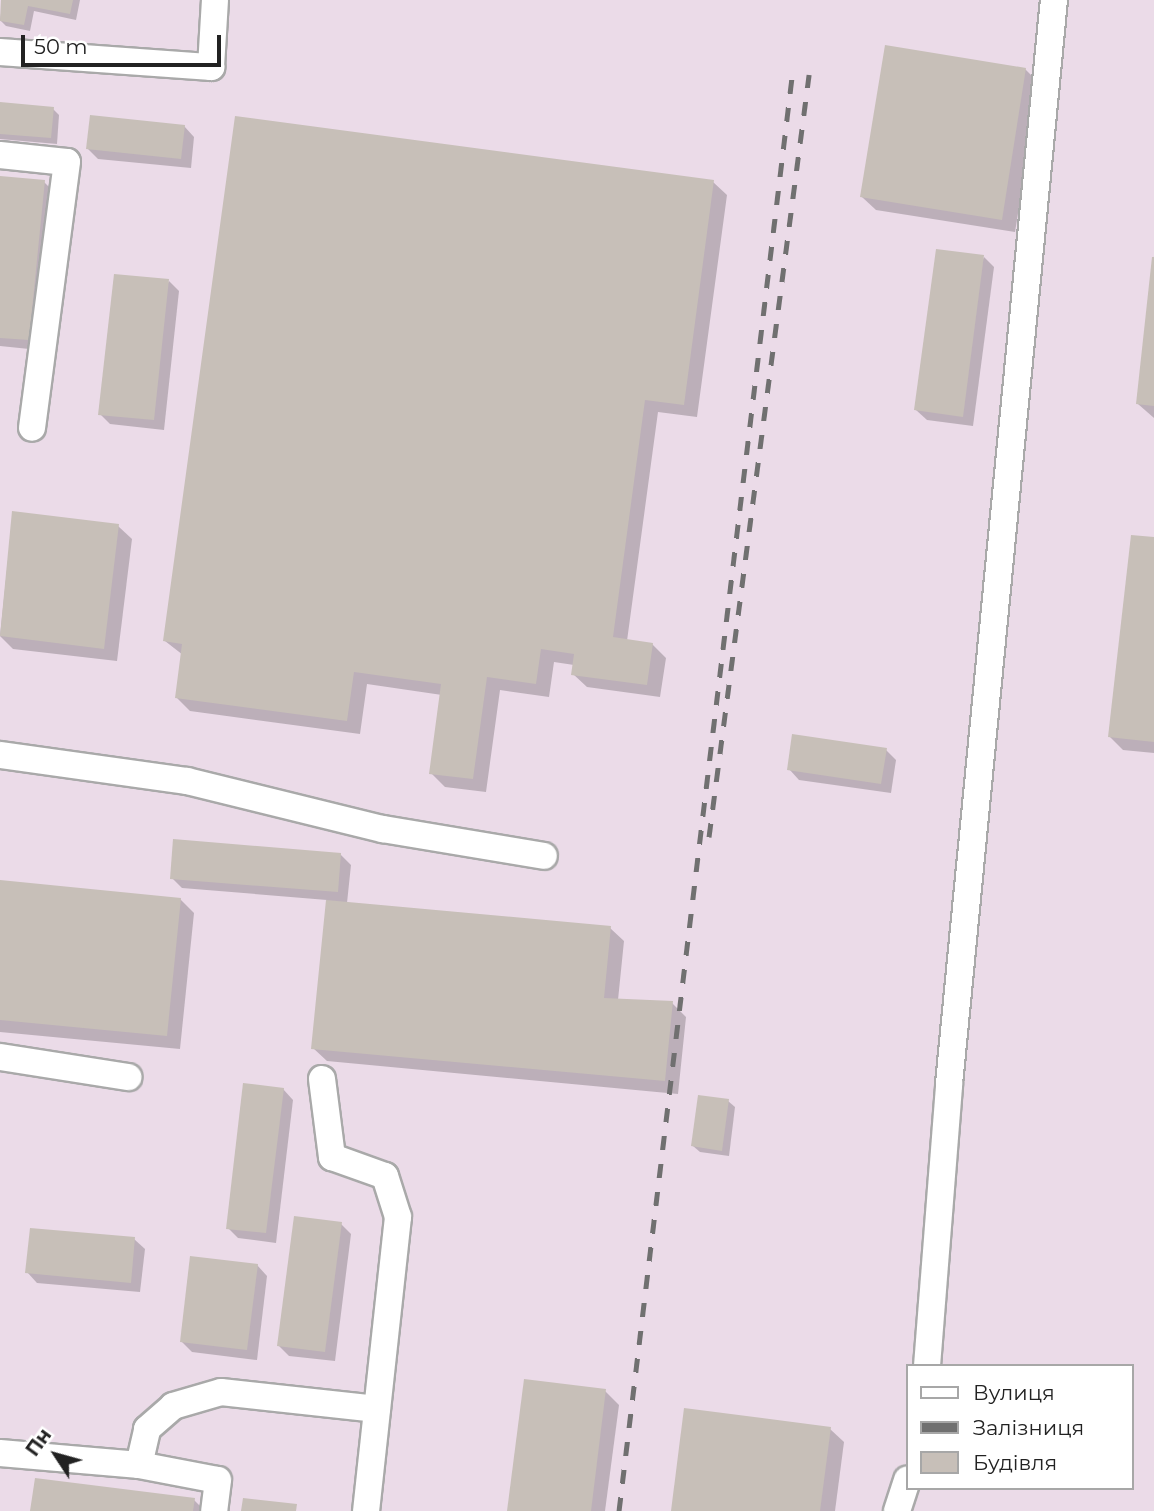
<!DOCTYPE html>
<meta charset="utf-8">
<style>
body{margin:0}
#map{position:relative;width:1154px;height:1511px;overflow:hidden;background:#f2efe9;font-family:Montserrat,sans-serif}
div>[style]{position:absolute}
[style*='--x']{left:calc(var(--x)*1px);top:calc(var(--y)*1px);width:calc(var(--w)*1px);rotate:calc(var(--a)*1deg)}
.industrial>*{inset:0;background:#ebdbe8}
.shadow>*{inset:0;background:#0003}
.building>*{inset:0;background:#c7bfb8}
.roads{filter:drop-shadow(2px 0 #a9a9a9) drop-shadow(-2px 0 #a9a9a9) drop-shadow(0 2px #a9a9a9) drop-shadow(0 -2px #a9a9a9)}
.minor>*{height:26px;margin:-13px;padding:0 13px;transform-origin:13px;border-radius:13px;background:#fff}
.rail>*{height:5px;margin-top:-2.5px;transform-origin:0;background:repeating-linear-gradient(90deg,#707070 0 14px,transparent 0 28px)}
span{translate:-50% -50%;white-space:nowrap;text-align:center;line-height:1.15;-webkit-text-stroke:5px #fff;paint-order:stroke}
.legend{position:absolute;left:906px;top:1364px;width:228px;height:126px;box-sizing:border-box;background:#fff;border:2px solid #a7a7a7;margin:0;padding:9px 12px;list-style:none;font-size:21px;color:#222}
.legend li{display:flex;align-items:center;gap:14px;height:35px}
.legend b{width:35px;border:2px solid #a7a7a7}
.north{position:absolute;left:21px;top:1420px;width:70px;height:70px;-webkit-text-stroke:5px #fff;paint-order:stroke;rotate:306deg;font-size:19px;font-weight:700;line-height:28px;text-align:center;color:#222}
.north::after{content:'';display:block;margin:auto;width:24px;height:32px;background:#222;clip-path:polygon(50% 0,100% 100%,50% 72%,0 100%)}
.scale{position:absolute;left:21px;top:35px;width:200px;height:32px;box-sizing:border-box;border:4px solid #222;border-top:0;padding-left:9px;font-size:21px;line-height:24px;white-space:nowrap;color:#222;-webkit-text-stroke:5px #fff;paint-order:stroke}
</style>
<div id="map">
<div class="industrial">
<i style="clip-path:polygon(evenodd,0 0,1154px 0,1154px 1511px,0 1511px,0 0,907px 1366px,1131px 1366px,1131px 1488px,907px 1488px,907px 1366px)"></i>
</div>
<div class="shadow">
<i style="clip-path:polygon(3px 0,80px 0,76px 20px,34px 11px,30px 31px,6px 26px,0 20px)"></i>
<i style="clip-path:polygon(1025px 69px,1039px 83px,1015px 232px,876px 210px,862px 197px)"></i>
<i style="clip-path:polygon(0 104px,53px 109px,59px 115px,57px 144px,0 139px)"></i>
<i style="clip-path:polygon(184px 126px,194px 137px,191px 168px,98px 159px,88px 149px)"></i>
<i style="clip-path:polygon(0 178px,44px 182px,54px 192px,39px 350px,0 346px)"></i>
<i style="clip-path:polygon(713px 182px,727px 195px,697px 417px,658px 412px,627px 641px,652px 644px,666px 658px,660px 697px,587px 687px,573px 674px,574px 665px,554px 662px,549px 697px,500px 690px,486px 792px,445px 787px,431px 773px,442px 695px,367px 684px,360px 734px,190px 711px,177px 698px,183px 655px,165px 641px)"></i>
<i style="clip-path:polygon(1154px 256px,1154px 418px,1138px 404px)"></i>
<i style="clip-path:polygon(984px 257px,994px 267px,973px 426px,927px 420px,916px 410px)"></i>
<i style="clip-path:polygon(169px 281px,179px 291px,164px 430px,110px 424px,100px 414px)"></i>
<i style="clip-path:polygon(13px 513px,118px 526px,132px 539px,117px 661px,13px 649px,0 636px)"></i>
<i style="clip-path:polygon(1154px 539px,1154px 753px,1123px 750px,1109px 736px)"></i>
<i style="clip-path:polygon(886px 750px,896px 760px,891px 793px,799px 780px,789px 769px)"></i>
<i style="clip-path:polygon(340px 854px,351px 865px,347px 903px,610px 928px,624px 941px,618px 1000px,672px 1003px,686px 1017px,678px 1094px,327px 1061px,313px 1048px,327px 900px,182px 888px,172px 878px)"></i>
<i style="clip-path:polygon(0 882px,180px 899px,194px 913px,180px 1049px,0 1032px)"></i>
<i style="clip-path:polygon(283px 1089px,293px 1100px,276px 1243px,238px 1238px,228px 1228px)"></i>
<i style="clip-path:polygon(728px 1101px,735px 1107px,729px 1156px,700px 1152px,693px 1146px)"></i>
<i style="clip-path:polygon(341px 1224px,351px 1234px,335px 1361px,289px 1356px,279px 1346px)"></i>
<i style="clip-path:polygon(134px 1239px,145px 1249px,140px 1292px,37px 1283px,27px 1272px)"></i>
<i style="clip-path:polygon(257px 1265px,267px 1276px,257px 1360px,192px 1352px,181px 1341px)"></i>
<i style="clip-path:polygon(605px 1391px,619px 1405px,605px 1511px,509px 1511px)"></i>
<i style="clip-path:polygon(830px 1429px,844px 1442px,835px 1511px,672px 1511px)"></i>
<i style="clip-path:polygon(194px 1500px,205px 1511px,32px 1511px)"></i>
</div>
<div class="building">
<i style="clip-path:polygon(1px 0,73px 0,70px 14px,28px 6px,24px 25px,0 21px)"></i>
<i style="clip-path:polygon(885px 45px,1026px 68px,1002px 220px,860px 197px)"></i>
<i style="clip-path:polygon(0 102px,54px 107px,51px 138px,0 134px)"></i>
<i style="clip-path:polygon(90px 115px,185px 125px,181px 159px,86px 149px)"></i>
<i style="clip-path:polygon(235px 116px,714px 180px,684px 405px,645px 400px,613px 637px,653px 643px,647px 685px,571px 675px,574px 654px,541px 649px,536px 684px,487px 677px,473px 779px,429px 774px,441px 684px,354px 672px,347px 721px,175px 698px,182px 644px,163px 641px)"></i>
<i style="clip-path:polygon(0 176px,45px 180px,29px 340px,0 338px)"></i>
<i style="clip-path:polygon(936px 249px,984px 255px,963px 417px,914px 410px)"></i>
<i style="clip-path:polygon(1152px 257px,1154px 257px,1154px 406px,1136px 404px)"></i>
<i style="clip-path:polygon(114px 274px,169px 279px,154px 420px,98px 415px)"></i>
<i style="clip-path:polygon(12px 511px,119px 524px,104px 649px,0 636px)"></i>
<i style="clip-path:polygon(1131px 535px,1154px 537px,1154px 742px,1108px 737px)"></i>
<i style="clip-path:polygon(792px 734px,887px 748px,881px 784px,787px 770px)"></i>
<i style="clip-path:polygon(173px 839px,341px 853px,338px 892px,170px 879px)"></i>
<i style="clip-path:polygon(0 880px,181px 898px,167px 1036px,0 1020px)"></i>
<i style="clip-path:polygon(326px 900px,611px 926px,604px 998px,673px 1001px,665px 1081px,311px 1049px)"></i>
<i style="clip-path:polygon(243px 1083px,284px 1088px,266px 1233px,226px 1229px)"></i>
<i style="clip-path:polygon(698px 1095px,729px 1099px,722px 1151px,691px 1146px)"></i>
<i style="clip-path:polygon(294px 1216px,342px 1222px,325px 1352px,277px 1346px)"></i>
<i style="clip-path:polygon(30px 1228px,135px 1237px,131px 1283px,25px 1273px)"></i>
<i style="clip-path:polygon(190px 1256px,258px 1264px,247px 1350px,180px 1342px)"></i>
<i style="clip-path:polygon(524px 1379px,606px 1389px,591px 1511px,507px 1511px)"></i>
<i style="clip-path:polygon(684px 1408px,831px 1427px,820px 1511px,671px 1511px)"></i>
<i style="clip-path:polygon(35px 1478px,195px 1498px,193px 1511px,30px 1511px)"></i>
<i style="clip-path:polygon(243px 1498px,297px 1504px,296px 1511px,241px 1511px)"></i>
</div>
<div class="roads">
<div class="minor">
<i style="--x:0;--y:52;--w:212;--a:4.1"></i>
<i style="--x:211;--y:67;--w:67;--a:-86.6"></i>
<i style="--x:0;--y:155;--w:67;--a:6"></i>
<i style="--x:67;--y:162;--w:268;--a:97.5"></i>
<i style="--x:0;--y:755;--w:189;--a:7.9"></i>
<i style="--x:187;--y:781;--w:202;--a:13.8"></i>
<i style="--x:383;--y:829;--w:163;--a:9.5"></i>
<i style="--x:0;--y:1057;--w:130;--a:8.9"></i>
<i style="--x:322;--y:1079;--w:79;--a:82.7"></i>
<i style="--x:332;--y:1157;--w:56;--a:19.7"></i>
<i style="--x:385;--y:1176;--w:43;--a:72.4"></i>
<i style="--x:398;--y:1217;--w:296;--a:96.2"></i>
<i style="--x:927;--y:1366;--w:283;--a:-85.5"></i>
<i style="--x:949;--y:1084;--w:1089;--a:-84.47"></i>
<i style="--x:0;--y:1453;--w:140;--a:4.9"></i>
<i style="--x:139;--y:1465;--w:37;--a:-77"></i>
<i style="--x:147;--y:1429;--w:35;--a:-41"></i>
<i style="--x:173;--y:1406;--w:50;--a:-16.3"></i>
<i style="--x:221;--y:1392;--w:157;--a:6.2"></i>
<i style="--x:139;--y:1465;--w:80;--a:10.8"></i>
<i style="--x:218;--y:1480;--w:31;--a:97"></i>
<i style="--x:897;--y:1511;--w:33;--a:-72"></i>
</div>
</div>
<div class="rail">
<i style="--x:709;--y:837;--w:769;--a:-82.52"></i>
<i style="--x:619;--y:1511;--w:1453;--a:-83.12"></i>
</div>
<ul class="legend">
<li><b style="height:9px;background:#fff"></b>Вулиця</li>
<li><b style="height:9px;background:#707070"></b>Залізниця</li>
<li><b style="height:19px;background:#c7bfb8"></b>Будівля</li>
</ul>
<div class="north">Пн</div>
<div class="scale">50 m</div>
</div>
